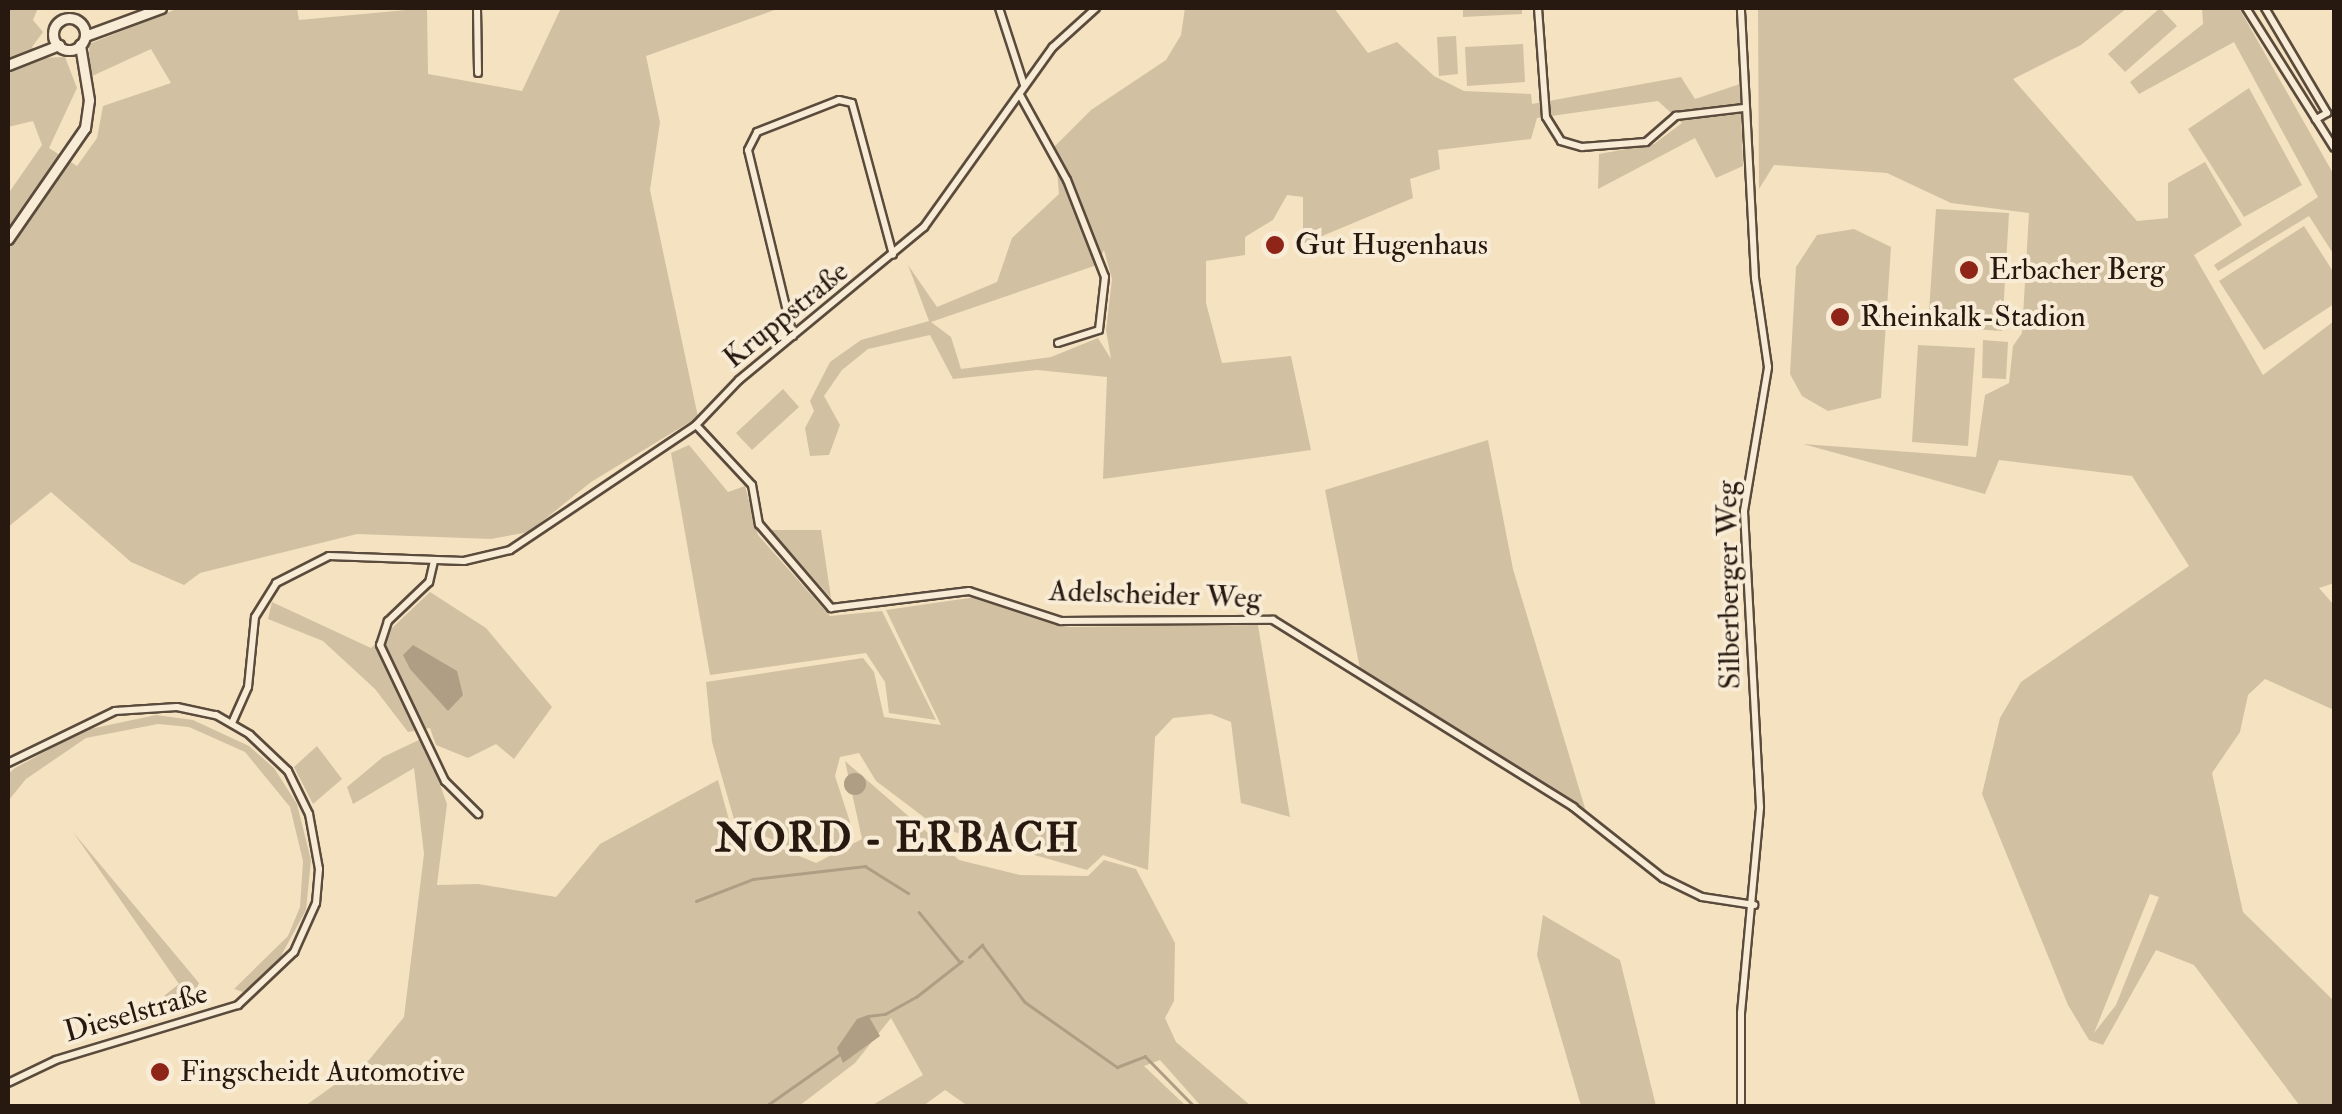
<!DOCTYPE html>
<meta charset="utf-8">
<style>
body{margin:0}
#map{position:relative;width:2342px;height:1114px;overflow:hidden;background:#f5e2c0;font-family:"IM FELL Double Pica",serif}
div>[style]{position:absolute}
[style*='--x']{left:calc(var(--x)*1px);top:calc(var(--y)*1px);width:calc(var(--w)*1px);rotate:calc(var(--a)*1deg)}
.green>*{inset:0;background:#d2c0a2}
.water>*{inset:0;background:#af9e84}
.round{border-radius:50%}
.stream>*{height:2.5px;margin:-1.25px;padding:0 1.25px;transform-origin:1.25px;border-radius:1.25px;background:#af9e84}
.roads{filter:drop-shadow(2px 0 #5a4b3c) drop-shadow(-2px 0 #5a4b3c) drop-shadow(0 2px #5a4b3c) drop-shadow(0 -2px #5a4b3c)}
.street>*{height:6px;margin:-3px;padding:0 3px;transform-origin:3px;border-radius:3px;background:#f8ecd6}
.secondary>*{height:9px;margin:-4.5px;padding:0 4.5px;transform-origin:4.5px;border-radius:4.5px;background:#f8ecd6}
.secondary>.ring{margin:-4.5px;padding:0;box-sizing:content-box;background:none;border:9px solid #f8ecd6;border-radius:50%}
.dots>*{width:28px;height:28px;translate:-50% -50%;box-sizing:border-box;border:5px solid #f8ecd6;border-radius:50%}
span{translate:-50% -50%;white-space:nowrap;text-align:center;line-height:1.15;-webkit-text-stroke:8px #f8ecd6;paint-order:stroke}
.poi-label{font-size:30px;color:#271910}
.left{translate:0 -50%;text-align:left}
.street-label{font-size:30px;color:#271910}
.district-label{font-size:40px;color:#271910;font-weight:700;letter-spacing:2.5px}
.frame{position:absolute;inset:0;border:10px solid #271910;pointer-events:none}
</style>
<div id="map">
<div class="green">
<i style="clip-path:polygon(8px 8px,38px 8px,33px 20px,43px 32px,32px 47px,43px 58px,65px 57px,77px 88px,49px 148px,77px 166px,97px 138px,103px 106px,171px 83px,151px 49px,90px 77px,89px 44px,179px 8px,297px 8px,299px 20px,427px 8px,428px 74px,522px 91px,561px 8px,780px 8px,646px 56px,660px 122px,650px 190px,698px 417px,591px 482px,529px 532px,491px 539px,357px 534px,200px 573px,184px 585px,131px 562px,51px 492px,8px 527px,8px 194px,42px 145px,33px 121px,8px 127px)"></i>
<i style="clip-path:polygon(evenodd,1185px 8px,1334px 8px,1368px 53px,1397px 42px,1434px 76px,1464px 91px,1531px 94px,1532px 104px,1681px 77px,1695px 99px,1740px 84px,1743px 166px,1716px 178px,1695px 138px,1598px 189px,1599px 154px,1654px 144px,1682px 123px,1658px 101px,1537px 118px,1531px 139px,1438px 150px,1440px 169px,1410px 179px,1413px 198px,1303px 244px,1303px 197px,1287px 195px,1273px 220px,1245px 237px,1245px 255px,1206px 261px,1206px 303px,1222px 363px,1291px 356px,1311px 450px,1103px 479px,1107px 377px,1037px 370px,953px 379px,930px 335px,868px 349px,842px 370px,824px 396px,840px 425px,829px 455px,810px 456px,805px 428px,814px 411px,810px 401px,830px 362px,861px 340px,929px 321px,908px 265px,937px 307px,997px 282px,1012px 238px,1059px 194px,1055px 146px,1091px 110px,1166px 60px,1181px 35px,1185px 8px,1104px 250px,1112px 279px,1106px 330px,1111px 359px,1098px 338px,1051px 357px,961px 369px,951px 337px,931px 322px,1097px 265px,1104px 250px)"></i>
<i style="clip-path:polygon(1463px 8px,1522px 8px,1522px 14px,1463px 17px)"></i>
<i style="clip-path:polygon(evenodd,1758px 8px,2127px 8px,2081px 45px,2013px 79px,2137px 221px,2168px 218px,2168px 183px,2205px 162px,2242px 225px,2194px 255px,2263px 375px,2334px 321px,2334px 583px,2319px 588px,2334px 605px,2334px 710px,2265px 679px,2248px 695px,2240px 732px,2212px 773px,2243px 912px,2334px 1001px,2334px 1106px,2300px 1106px,2194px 965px,2156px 950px,2103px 1045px,2089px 1040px,2068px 1005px,1982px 794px,2000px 718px,2021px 682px,2189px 566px,2132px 476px,1999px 460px,1985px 494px,1803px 444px,1976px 457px,1985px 395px,2009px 383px,2013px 346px,2022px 333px,2029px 213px,1951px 203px,1887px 173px,1774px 165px,1759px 189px,1758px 8px,2150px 894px,2159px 897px,2116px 1005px,2094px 1033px,2150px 894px)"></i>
<i style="clip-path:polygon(2160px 8px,2177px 26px,2125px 72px,2108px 54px)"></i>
<i style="clip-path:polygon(2202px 8px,2239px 8px,2334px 175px,2334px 255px,2309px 216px,2218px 271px,2214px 265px,2318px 197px,2234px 42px,2139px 94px,2130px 82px,2203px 24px)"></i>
<i style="clip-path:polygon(1456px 36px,1458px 74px,1439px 76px,1437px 37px)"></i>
<i style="clip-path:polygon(1523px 44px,1525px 82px,1467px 86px,1465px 47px)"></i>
<i style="clip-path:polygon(2249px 88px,2302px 185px,2244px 217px,2188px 129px)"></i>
<i style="clip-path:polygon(1936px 209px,2009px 213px,2002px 331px,1928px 326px)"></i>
<i style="clip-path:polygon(2304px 226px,2334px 273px,2334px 304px,2264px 350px,2219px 281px)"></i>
<i style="clip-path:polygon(1854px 229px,1891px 247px,1881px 398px,1828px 411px,1802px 396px,1790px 374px,1796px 267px,1817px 235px)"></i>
<i style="clip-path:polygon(1983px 340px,2008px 342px,2006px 379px,1982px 378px)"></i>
<i style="clip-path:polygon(1918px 345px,1975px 348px,1968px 446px,1912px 442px)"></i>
<i style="clip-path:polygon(783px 389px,799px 407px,752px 450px,736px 433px)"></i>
<i style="clip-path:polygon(1488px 440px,1513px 569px,1588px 818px,1360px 669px,1325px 490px)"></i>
<i style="clip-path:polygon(689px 445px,728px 492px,745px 486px,758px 535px,830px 616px,882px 611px,936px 720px,889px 713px,885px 682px,866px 653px,710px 675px,671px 453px)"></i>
<i style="clip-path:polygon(771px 530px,821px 530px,831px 598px)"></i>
<i style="clip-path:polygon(430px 592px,486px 628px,552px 707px,514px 759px,496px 744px,468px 758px,436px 745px,430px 728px,408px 732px,375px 689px,323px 641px,268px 619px,272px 602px,371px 648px)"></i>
<i style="clip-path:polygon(976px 597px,1069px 627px,1258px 625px,1290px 817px,1241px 803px,1231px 722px,1211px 714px,1173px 718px,1155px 737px,1148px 870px,1103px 855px,1087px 870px,937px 827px,876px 781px,859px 753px,840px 757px,835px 776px,850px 822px,842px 842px,800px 852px,735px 823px,712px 742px,706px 682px,863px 658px,874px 672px,884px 717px,941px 725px,886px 610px)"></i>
<i style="clip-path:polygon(156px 715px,193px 720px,249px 746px,274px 768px,297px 804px,311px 860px,306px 910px,276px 965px,243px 992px,234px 989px,288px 936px,300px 907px,303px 861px,290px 807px,245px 752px,189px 727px,158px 724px,86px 738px,26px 779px,8px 801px,8px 774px,15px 768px,85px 730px)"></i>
<i style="clip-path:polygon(423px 738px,447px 804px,437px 885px,478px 884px,556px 897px,600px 844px,718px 780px,731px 827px,816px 863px,862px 839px,845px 761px,959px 860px,1020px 875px,1088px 876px,1104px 860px,1136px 869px,1175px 943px,1174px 1001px,1165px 1018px,1176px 1042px,1251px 1106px,1201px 1106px,1160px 1060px,1144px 1066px,1186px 1106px,968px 1106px,945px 1090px,923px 1106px,871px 1106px,923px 1075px,891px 1018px,855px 1063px,799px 1106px,305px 1106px,369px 1060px,404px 1017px,424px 854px,414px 768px,353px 804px,347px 787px,383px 757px)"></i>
<i style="clip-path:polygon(317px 746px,342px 779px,313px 804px,294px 767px)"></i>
<i style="clip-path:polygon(73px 832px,199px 983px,190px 1004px,160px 1011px,150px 1007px,179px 984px)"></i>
<i style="clip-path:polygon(1543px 915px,1620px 960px,1656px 1106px,1581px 1106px,1537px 955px)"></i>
</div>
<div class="water">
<i style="clip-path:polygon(413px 645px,457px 671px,463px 695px,448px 711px,410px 669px,403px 655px)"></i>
<i class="round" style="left:844px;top:773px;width:22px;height:22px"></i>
<i style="clip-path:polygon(868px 1015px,880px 1036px,843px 1063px,837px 1048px,857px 1019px)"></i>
</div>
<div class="stream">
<i style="--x:696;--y:901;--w:61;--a:-21.1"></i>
<i style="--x:753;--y:879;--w:113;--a:-6.6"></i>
<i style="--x:865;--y:866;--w:51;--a:32.1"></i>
<i style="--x:919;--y:912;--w:65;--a:50.6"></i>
<i style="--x:969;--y:957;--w:18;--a:-43"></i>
<i style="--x:982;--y:945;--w:71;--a:53"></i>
<i style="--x:1025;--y:1002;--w:113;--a:35.2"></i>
<i style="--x:1117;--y:1067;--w:30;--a:-21"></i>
<i style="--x:1145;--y:1056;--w:70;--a:45.6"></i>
<i style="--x:868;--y:1016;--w:17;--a:-7"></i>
<i style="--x:885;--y:1014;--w:35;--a:-29"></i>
<i style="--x:916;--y:997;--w:58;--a:-38"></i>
<i style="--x:766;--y:1106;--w:90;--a:-35.1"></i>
</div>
<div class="roads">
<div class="street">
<i style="--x:477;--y:8;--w:65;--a:89.1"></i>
<i style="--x:999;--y:8;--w:81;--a:72"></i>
<i style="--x:1538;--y:8;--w:109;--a:85.8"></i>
<i style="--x:1546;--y:117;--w:28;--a:58"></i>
<i style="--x:1561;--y:141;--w:22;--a:16"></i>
<i style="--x:1582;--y:147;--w:64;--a:-4.5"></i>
<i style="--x:1646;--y:142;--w:40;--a:-41"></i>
<i style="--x:1676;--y:116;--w:68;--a:-6.7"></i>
<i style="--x:2246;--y:8;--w:165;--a:57.8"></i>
<i style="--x:2265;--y:8;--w:122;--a:59.4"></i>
<i style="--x:2327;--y:113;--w:13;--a:151"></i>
<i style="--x:1020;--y:95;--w:97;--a:61.1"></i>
<i style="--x:1067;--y:180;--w:104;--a:68.6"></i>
<i style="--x:1105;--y:277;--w:53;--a:96.5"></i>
<i style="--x:1099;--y:330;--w:43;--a:162.4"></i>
<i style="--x:793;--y:336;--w:191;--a:-103.6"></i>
<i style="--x:748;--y:150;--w:20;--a:-63"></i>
<i style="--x:757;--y:132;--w:88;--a:-21.3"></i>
<i style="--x:839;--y:100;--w:13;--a:13"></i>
<i style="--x:852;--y:103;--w:157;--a:74.9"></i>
<i style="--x:696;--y:425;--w:82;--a:47"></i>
<i style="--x:752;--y:485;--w:40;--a:80"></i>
<i style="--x:759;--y:524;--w:111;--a:49.4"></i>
<i style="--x:831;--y:608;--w:139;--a:-7"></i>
<i style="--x:969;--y:591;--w:97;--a:18.1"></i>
<i style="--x:1061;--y:621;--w:212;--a:-0.3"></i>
<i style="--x:1273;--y:620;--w:354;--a:31.9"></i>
<i style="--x:1573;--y:807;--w:115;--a:38.3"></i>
<i style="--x:1663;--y:878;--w:43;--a:26"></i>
<i style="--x:1702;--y:897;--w:53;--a:8.7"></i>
<i style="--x:434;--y:561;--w:22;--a:103"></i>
<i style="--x:429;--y:582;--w:57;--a:136.4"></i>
<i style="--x:388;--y:621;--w:25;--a:108"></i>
<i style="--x:380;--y:645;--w:151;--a:64.5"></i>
<i style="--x:445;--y:781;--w:47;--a:45"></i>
<i style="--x:232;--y:723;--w:39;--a:-66"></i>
<i style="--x:248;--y:687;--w:70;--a:-84.3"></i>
<i style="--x:255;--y:617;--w:40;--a:-58"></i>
<i style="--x:276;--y:583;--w:59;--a:-27"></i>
<i style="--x:329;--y:556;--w:135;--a:2.1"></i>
<i style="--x:464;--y:561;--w:47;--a:-13.4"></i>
<i style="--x:510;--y:550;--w:224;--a:-33.9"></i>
<i style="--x:696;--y:425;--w:62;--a:-46.3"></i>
<i style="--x:739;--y:380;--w:240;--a:-39.6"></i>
<i style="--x:924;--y:227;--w:221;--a:-54.4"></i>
<i style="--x:1053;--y:47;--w:58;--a:-42.2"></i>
<i style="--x:8;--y:763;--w:119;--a:-25.9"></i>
<i style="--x:115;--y:711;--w:62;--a:-3.7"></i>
<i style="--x:177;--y:707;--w:40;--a:12"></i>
<i style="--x:216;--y:715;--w:39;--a:30"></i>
<i style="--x:250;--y:735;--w:52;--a:43.5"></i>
<i style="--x:288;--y:771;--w:48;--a:64"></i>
<i style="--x:309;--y:814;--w:56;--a:79.7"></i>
<i style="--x:319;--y:869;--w:34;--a:95"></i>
<i style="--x:316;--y:903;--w:54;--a:114.2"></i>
<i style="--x:294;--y:952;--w:77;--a:136.6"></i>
<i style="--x:238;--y:1005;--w:190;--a:163.2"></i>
<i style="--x:56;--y:1060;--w:53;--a:154.4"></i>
<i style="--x:1741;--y:1106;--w:93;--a:-90"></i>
<i style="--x:1741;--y:1013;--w:207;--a:-84.7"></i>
<i style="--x:1760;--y:807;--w:296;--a:-93.1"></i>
<i style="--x:1744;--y:511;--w:146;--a:-80.5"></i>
<i style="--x:1768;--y:367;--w:90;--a:-98.3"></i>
<i style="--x:1755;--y:278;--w:270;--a:-93"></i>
</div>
<div class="secondary">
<i class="ring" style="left:53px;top:18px;width:23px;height:23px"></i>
<i style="--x:85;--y:36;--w:81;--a:-20.2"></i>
<i style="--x:8;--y:65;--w:55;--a:-21.4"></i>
<i style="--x:8;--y:239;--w:135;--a:-55.3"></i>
<i style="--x:85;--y:128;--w:28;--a:-82"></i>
<i style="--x:89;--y:100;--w:56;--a:-99.3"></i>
</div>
</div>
<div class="dots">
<i style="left:1275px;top:245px;background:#8f2418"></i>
<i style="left:1969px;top:270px;background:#8f2418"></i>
<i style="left:1840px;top:317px;background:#8f2418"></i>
<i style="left:160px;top:1072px;background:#8f2418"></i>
</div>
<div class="poi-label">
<span class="left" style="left:1295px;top:245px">Gut Hugenhaus</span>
<span class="left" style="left:1989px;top:270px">Erbacher Berg</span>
<span class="left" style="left:1860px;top:317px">Rheinkalk-Stadion</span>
<span class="left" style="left:180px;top:1072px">Fingscheidt Automotive</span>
</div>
<div class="street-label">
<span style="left:786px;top:315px;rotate:-39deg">Kruppstraße</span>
<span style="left:1729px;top:585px;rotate:-91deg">Silberberger Weg</span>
<span style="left:1155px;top:595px;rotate:2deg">Adelscheider Weg</span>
<span style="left:136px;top:1013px;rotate:-16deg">Dieselstraße</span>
</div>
<div class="district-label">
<span style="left:898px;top:839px">NORD - ERBACH</span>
</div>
<div class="frame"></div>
</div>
